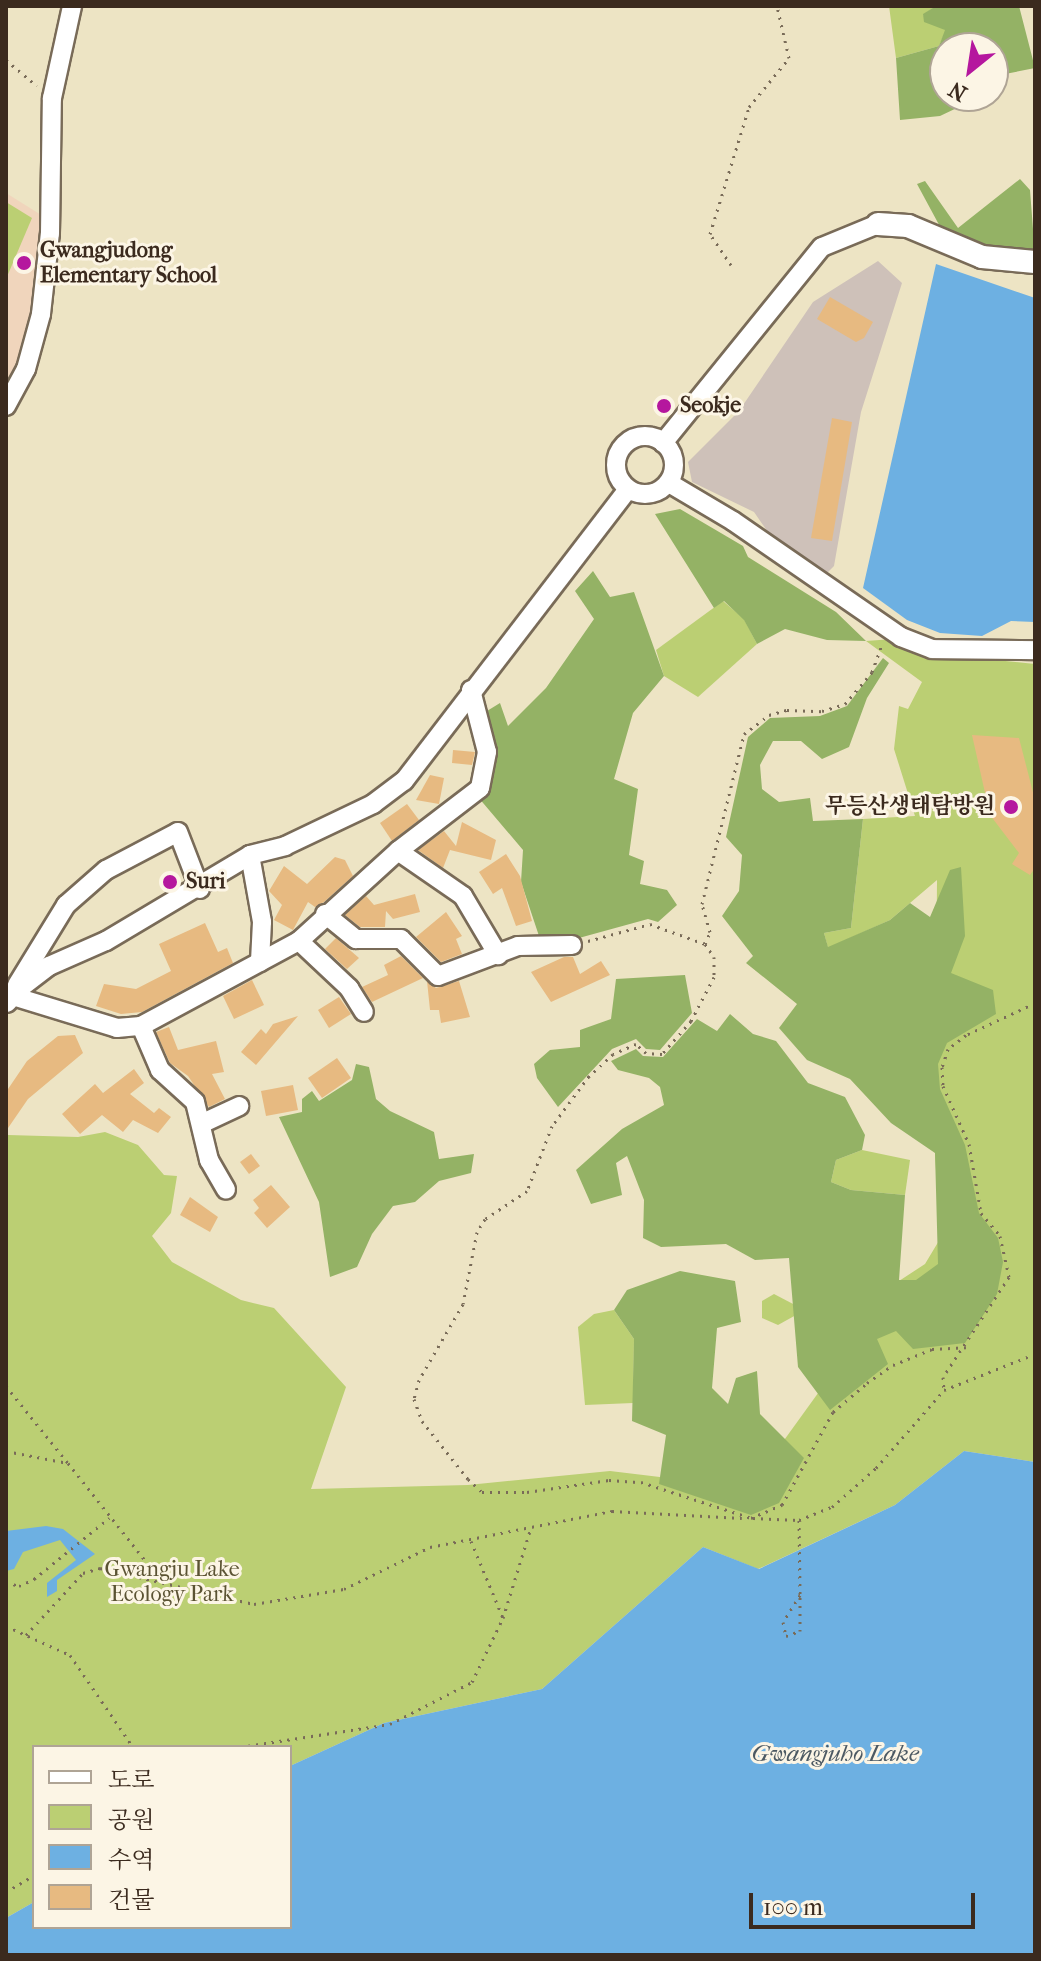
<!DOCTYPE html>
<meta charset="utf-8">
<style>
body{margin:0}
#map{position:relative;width:1041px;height:1961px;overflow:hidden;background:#ede4c4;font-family:"IM FELL French Canon","Noto Serif KR",serif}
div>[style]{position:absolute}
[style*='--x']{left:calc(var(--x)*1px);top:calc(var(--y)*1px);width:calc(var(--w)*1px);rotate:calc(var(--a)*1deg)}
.built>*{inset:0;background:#f0d5bc}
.industrial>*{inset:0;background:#cec1b9}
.green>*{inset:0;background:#bbcf73}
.forest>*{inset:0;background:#94b265}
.water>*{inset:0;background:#6db0e2}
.building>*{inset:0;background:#e7ba81}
.path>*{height:3px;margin-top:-1.5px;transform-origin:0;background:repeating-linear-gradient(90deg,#796b58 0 2px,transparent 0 8px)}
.roads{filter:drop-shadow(2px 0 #796b58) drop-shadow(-2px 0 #796b58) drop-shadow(0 2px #796b58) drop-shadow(0 -2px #796b58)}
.minor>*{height:18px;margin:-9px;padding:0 9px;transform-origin:9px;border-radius:9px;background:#fff}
.minor>.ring{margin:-9px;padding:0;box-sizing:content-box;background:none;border:18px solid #fff;border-radius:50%}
.major>*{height:22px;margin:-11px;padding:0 11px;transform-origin:11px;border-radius:11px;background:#fff}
.dots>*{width:22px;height:22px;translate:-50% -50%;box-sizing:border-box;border:4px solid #fcf5e5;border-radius:50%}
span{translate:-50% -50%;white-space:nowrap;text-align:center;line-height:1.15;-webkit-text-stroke:6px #fcf5e5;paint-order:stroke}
.poi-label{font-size:22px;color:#3b2a1e;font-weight:700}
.left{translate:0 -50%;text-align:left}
.right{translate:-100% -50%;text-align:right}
.park-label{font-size:22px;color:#5b5333}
.water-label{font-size:24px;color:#4c5963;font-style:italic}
.frame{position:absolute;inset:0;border:8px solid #3b2a1e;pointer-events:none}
.legend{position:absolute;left:32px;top:1745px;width:260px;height:184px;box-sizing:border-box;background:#fcf5e5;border:2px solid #afa495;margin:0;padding:10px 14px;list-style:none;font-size:24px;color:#3b2a1e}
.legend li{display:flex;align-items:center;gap:16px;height:40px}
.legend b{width:40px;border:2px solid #afa495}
.north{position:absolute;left:929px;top:32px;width:80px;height:80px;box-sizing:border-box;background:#fcf5e5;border:2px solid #afa495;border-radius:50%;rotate:210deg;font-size:22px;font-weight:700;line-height:32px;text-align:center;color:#3b2a1e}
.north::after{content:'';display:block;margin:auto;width:28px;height:36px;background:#b5179e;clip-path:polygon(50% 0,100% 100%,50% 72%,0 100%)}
.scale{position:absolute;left:749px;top:1893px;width:226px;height:36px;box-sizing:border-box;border:4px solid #3b2a1e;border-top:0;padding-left:10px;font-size:24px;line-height:28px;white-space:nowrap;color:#3b2a1e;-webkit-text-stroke:6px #fcf5e5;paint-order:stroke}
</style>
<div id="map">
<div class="built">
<i style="clip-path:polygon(6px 193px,46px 218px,37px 309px,22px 367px,6px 396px)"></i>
</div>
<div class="industrial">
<i style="clip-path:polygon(878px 261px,902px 283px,861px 412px,834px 566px,825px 575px,774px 541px,754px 512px,692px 482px,688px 462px,739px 411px,813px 302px)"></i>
</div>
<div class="green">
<i style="clip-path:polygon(889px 6px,936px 6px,923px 15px,946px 30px,939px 46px,896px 58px)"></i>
<i style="clip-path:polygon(6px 202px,32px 218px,6px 279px)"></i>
<i style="clip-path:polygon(723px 601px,744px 619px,757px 644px,698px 697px,664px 676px,656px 650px)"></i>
<i style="clip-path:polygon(893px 639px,926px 653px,1035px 664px,1035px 1462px,964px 1451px,895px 1505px,758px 1569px,703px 1547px,542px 1689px,384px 1723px,290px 1766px,290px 1747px,34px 1747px,34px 1902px,6px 1918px,8px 1135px,78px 1137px,105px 1132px,138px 1145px,164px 1175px,177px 1176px,171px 1213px,152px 1236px,172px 1262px,241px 1300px,274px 1308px,346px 1387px,311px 1489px,468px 1485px,610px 1471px,693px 1481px,769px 1461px,899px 1281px,925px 1264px,940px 1239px,935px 1153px,937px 880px,890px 920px,828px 948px,824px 933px,851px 928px,863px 819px,915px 816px,894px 749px,899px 706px,908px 709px,922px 682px,866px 641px)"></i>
<i style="clip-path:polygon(862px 1150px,910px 1160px,905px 1195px,851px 1190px,831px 1182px,836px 1160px)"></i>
<i style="clip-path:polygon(774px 1294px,795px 1305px,796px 1315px,778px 1325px,762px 1318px,762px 1301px)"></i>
<i style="clip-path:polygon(614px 1310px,634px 1339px,633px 1403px,585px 1405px,578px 1327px,594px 1314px)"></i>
</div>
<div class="forest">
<i style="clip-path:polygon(936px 6px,1019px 6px,1035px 68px,1000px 75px,993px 86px,993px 48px,945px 48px,945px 96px,982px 96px,940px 116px,900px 120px,896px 58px,939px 46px,945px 30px,924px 22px,923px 14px)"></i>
<i style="clip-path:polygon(1020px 179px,1030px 190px,1035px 255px,992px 250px,944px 234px,917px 184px,925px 181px,958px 228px)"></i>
<i style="clip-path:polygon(680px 509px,743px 546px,748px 557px,836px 612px,866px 641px,827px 640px,785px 629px,757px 644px,744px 620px,724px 601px,714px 608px,655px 514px)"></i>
<i style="clip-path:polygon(593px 571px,610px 597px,634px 592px,664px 676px,633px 713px,614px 779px,638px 789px,629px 855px,644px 861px,640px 884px,667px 890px,677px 905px,658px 922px,648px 919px,568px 941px,540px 939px,521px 882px,523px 850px,478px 797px,490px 786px,487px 711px,500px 703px,508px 726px,546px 688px,594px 619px,575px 591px)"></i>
<i style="clip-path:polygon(883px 658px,889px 663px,867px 698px,849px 747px,822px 759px,801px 741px,773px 741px,760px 765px,762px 789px,779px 802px,810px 798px,813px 821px,863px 819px,851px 928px,824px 933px,828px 947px,890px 920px,910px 903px,930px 917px,950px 870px,961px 867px,965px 936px,951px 973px,993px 990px,996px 1014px,947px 1043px,938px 1064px,940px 1089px,965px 1145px,979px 1213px,998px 1238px,1003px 1262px,997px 1294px,965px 1343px,913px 1349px,896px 1331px,877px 1339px,888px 1364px,830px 1410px,798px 1367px,789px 1258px,755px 1260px,726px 1244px,661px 1247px,643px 1238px,644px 1200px,627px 1156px,616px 1163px,622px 1195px,591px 1204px,576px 1170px,622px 1129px,664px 1105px,660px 1087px,649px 1078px,618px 1070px,611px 1061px,636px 1049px,643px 1056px,663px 1057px,697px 1019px,717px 1031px,730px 1014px,753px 1034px,776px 1041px,808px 1083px,845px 1097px,865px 1135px,862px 1150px,836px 1160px,831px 1182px,851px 1190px,905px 1195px,899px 1280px,916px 1280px,938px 1264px,935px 1153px,891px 1123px,850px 1079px,807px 1060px,779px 1028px,797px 1004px,746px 963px,753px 956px,722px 916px,739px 891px,742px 855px,726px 837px,748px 737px,770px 718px,820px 716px,847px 706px)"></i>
<i style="clip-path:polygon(685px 975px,692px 1013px,660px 1050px,646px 1049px,636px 1039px,612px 1049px,558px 1107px,537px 1078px,534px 1064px,550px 1050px,580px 1047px,580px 1030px,611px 1019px,616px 979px)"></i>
<i style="clip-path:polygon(356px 1064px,369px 1067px,376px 1099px,390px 1111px,434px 1132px,439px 1159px,474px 1154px,471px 1173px,439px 1181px,415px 1202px,393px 1206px,372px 1234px,357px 1267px,330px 1277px,319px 1202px,279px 1117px,302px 1112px,302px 1099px,312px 1091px,319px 1101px,352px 1080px)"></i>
<i style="clip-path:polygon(680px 1271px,735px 1281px,741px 1322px,717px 1328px,712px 1388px,728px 1404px,736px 1378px,757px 1371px,760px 1414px,804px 1458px,779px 1503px,751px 1515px,659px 1484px,666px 1435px,632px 1421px,634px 1339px,614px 1310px,627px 1290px)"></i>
</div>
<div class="water">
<i style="clip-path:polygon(936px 264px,1035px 298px,1035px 622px,1011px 621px,982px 636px,940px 633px,907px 620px,863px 588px)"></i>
<i style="clip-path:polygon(964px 1451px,1035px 1462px,1035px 1955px,6px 1955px,6px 1918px,34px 1902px,34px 1927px,290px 1927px,290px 1766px,384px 1723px,542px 1689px,703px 1547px,759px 1569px,895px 1505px)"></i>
<i style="clip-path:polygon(46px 1526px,63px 1529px,95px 1554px,57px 1580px,57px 1591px,47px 1597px,47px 1583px,76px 1560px,60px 1540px,23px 1552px,14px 1569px,6px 1571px,6px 1531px)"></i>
</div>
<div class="building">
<i style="clip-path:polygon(830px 297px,873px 322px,864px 338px,856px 342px,817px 319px)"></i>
<i style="clip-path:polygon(832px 418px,852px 422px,832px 541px,811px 538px)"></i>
<i style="clip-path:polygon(972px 735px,1019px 738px,1035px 800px,1035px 868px,1030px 875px,1012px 864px,1019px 853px,990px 815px)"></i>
<i style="clip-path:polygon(453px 750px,475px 752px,472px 765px,452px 763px)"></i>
<i style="clip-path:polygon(430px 775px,444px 778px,439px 804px,416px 800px)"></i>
<i style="clip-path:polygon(407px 804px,419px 820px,392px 841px,380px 823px)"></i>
<i style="clip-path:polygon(462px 822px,496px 840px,491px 860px,450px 850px,443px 868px,418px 850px,444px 831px,456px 846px)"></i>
<i style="clip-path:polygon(506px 854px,520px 876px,532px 921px,516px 926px,502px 888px,493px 894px,479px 872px)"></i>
<i style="clip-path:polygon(335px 857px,345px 860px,353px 876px,324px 902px,315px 907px,308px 902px,293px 930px,274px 920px,282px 905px,269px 891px,284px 866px,307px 884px)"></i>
<i style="clip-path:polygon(415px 894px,420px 912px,393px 919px,386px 911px,385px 927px,360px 927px,345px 915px,366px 896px,374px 905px)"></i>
<i style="clip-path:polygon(446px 912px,462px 936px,456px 939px,462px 954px,441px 962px,416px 937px)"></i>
<i style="clip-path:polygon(205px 923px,218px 952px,227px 948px,233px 963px,142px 1012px,121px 1014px,96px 1006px,104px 984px,136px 989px,171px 971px,159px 944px)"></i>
<i style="clip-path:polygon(336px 938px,359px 958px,347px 969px,325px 949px)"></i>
<i style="clip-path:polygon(401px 956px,423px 978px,372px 1002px,362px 987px,388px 975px,384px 965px)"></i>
<i style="clip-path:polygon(564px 957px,573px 957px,580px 974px,601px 961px,610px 975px,551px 1002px,531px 972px)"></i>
<i style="clip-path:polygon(252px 980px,264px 1005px,234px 1019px,223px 996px)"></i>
<i style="clip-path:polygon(427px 981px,436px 988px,459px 981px,470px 1017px,441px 1023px,439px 1010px,430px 1010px)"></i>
<i style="clip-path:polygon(339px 997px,351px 1014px,329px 1028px,318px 1010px)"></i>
<i style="clip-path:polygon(298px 1016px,256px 1065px,241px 1052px,261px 1029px,266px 1034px,273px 1024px)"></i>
<i style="clip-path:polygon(169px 1027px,178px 1050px,216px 1041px,224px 1072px,212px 1074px,225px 1099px,209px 1107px,188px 1076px,170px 1063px,156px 1032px)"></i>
<i style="clip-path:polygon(75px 1035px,83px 1053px,28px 1099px,6px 1131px,6px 1092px,27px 1061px,58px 1036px)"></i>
<i style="clip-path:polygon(337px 1058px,351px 1078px,322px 1098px,308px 1078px)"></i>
<i style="clip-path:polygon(134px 1069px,144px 1083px,130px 1094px,154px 1113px,159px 1108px,171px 1117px,158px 1133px,133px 1120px,123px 1132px,102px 1115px,80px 1134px,62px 1114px,95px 1084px,103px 1093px)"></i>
<i style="clip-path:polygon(293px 1085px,298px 1110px,266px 1116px,261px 1091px)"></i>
<i style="clip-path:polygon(251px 1154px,260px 1166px,249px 1174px,240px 1162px)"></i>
<i style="clip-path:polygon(271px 1185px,290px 1207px,267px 1228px,254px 1213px,259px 1208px,253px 1200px)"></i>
<i style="clip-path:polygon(190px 1197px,218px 1217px,210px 1232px,180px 1215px)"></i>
</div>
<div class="path">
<i style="--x:6;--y:60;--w:40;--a:40"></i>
<i style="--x:731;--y:265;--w:37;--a:-124"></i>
<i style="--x:710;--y:234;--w:133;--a:-72.9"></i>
<i style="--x:749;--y:107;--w:63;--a:-50.8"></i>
<i style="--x:789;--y:58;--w:53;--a:-103"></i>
<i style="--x:588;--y:941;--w:64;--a:-15.3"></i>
<i style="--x:650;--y:924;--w:59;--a:20"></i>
<i style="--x:705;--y:944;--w:16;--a:55"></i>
<i style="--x:714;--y:957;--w:20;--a:90"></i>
<i style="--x:714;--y:977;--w:50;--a:117.6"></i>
<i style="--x:691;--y:1021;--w:44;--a:131.3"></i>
<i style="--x:662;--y:1054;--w:16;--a:-176"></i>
<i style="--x:646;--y:1053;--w:13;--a:-138"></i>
<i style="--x:636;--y:1044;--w:25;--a:157"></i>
<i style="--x:613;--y:1054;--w:33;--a:137"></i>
<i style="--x:589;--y:1076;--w:62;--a:126.5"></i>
<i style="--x:552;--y:1126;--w:70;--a:111"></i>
<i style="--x:527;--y:1191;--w:50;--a:146.3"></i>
<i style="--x:485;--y:1219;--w:15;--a:122"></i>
<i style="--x:477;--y:1232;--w:73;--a:101"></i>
<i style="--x:463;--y:1304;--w:88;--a:120.1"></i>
<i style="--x:419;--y:1380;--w:20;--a:105"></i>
<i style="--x:414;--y:1399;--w:23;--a:70"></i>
<i style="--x:422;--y:1421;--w:74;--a:51.6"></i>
<i style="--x:468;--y:1479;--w:19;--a:43"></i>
<i style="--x:482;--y:1492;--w:45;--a:0"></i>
<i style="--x:527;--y:1492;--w:83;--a:-8.3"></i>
<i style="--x:609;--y:1480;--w:32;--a:4"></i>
<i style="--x:641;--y:1482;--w:116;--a:18.1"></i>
<i style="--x:751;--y:1518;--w:34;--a:-23"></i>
<i style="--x:782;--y:1505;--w:106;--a:-61.3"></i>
<i style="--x:833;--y:1412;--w:45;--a:-40.5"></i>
<i style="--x:867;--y:1383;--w:32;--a:-35"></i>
<i style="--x:893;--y:1365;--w:42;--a:-22.3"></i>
<i style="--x:932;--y:1349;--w:34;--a:-3"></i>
<i style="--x:705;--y:944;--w:13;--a:-67"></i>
<i style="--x:710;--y:932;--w:29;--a:-106"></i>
<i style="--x:702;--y:904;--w:175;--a:-76.1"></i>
<i style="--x:744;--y:734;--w:31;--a:-37"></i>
<i style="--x:769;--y:715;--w:19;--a:-16"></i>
<i style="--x:787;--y:710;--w:35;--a:2"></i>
<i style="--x:822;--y:711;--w:24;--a:-17"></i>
<i style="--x:845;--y:704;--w:42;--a:-49.8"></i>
<i style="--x:872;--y:672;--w:29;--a:-70"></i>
<i style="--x:1035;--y:1003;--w:76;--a:155.1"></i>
<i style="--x:966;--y:1035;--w:23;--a:142"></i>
<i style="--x:948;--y:1049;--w:19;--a:108"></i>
<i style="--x:942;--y:1067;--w:19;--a:87"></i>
<i style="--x:943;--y:1086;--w:64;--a:65.9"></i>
<i style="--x:969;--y:1144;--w:70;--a:80.1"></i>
<i style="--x:981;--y:1213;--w:30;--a:50"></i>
<i style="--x:1000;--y:1236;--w:42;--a:77.6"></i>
<i style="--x:1009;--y:1277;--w:120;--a:123.4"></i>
<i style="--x:943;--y:1377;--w:13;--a:86"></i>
<i style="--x:944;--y:1390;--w:98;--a:-21.6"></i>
<i style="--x:6;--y:1386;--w:99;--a:51.2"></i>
<i style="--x:6;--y:1451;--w:63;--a:11"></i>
<i style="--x:68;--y:1463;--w:148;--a:51.6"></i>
<i style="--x:753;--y:1518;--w:46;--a:2.5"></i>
<i style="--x:799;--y:1520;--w:35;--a:-22"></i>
<i style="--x:832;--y:1507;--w:59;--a:-41.6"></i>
<i style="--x:876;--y:1468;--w:103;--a:-48.9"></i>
<i style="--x:799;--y:1520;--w:75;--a:89.2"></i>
<i style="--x:800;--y:1595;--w:32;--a:122"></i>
<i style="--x:783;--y:1622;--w:14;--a:78"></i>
<i style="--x:786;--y:1636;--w:15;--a:-20"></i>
<i style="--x:800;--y:1631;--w:36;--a:-90"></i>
<i style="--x:471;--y:1541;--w:83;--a:67.4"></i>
<i style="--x:503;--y:1618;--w:91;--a:-72.8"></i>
<i style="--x:6;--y:1582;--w:14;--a:17"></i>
<i style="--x:19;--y:1586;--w:17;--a:-25"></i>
<i style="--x:34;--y:1579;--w:97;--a:-39.1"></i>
<i style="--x:6;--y:1626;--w:70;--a:24.4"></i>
<i style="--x:70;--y:1655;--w:112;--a:55.6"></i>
<i style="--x:26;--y:1635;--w:84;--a:-47.4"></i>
<i style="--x:83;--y:1573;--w:18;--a:-16"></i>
<i style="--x:100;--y:1568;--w:158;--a:13.2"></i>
<i style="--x:254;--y:1604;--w:91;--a:-9.5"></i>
<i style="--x:344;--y:1589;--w:96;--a:-26"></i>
<i style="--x:430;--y:1547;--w:186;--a:-11.2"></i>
<i style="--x:612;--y:1511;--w:130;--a:3.1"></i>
<i style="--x:240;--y:1747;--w:152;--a:-8.7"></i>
<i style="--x:390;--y:1724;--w:92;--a:-27.1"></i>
<i style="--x:472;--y:1682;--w:71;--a:-64.2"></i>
<i style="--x:6;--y:1892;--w:33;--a:-31"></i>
</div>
<div class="roads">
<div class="minor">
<i style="--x:6;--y:406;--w:42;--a:-61.6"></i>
<i style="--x:26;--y:369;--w:57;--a:-74.7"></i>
<i style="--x:41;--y:314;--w:81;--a:-83.7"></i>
<i style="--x:50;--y:233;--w:135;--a:-89.2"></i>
<i style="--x:52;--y:98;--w:94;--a:-77.7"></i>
<i class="ring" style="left:616px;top:436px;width:40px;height:40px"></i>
<i style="--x:663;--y:443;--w:252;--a:-51"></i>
<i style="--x:822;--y:247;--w:61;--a:-22.3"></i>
<i style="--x:669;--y:483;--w:74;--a:30.7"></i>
<i style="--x:733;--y:521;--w:204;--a:34.6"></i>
<i style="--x:901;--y:637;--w:33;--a:21"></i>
<i style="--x:932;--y:649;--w:103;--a:0.6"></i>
<i style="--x:398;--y:851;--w:79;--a:34.7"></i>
<i style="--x:463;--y:896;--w:69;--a:59.3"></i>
<i style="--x:250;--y:855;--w:68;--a:79.8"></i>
<i style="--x:262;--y:922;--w:40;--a:92.9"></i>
<i style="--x:325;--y:914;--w:40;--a:39"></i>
<i style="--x:356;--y:939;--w:45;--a:0"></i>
<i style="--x:401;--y:939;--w:52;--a:45"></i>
<i style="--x:438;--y:976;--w:85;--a:-20.6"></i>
<i style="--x:518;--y:946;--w:54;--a:-1.1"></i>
<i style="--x:299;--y:941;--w:69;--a:43.2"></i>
<i style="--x:349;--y:988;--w:28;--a:58"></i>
<i style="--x:17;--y:985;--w:94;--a:-58.5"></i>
<i style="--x:66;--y:905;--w:53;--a:-41.2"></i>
<i style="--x:106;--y:870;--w:81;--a:-27.8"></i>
<i style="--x:178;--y:832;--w:61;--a:68.9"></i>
<i style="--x:6;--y:994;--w:116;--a:17"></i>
<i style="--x:117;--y:1028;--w:24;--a:-5"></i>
<i style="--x:141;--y:1026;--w:179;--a:-28.3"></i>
<i style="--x:299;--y:941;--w:134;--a:-42.3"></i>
<i style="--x:398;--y:851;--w:103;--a:-37.5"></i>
<i style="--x:480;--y:788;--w:37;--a:-79"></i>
<i style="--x:487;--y:752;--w:64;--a:-104.5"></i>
<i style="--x:11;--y:995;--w:48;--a:-37.3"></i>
<i style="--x:49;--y:966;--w:62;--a:-23.7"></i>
<i style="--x:106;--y:941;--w:168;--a:-30.8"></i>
<i style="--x:250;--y:855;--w:36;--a:-14"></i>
<i style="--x:285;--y:846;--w:98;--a:-25.5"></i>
<i style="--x:373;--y:804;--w:39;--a:-37"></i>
<i style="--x:404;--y:781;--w:368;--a:-52.5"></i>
<i style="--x:141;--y:1026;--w:48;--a:66.6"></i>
<i style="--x:160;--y:1070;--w:47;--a:42.4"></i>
<i style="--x:195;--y:1102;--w:60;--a:76.4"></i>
<i style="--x:209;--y:1160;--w:34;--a:60"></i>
<i style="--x:203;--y:1123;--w:40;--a:-25"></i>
</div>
<div class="major">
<i style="--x:878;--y:224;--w:30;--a:4"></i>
<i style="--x:908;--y:226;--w:80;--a:22.7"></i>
<i style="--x:982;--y:257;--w:53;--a:5.4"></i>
<i style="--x:6;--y:1001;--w:8;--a:-50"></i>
</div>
</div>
<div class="dots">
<i style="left:24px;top:263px;background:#b5179e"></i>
<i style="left:664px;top:406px;background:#b5179e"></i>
<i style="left:1011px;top:807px;background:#b5179e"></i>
<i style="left:170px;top:882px;background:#b5179e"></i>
</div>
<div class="poi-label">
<span class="left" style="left:40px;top:263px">Gwangjudong<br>Elementary School</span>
<span class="left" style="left:680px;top:406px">Seokje</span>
<span class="right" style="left:995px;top:807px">무등산생태탐방원</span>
<span class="left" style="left:186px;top:882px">Suri</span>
</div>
<div class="park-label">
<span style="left:172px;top:1582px">Gwangju Lake<br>Ecology Park</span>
</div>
<div class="water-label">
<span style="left:835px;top:1754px">Gwangjuho Lake</span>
</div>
<div class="frame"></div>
<ul class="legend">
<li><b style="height:10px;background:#fff"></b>도로</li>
<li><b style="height:22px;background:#bbcf73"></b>공원</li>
<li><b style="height:22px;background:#6db0e2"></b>수역</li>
<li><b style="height:22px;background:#e7ba81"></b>건물</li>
</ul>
<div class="north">N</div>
<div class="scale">100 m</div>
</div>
